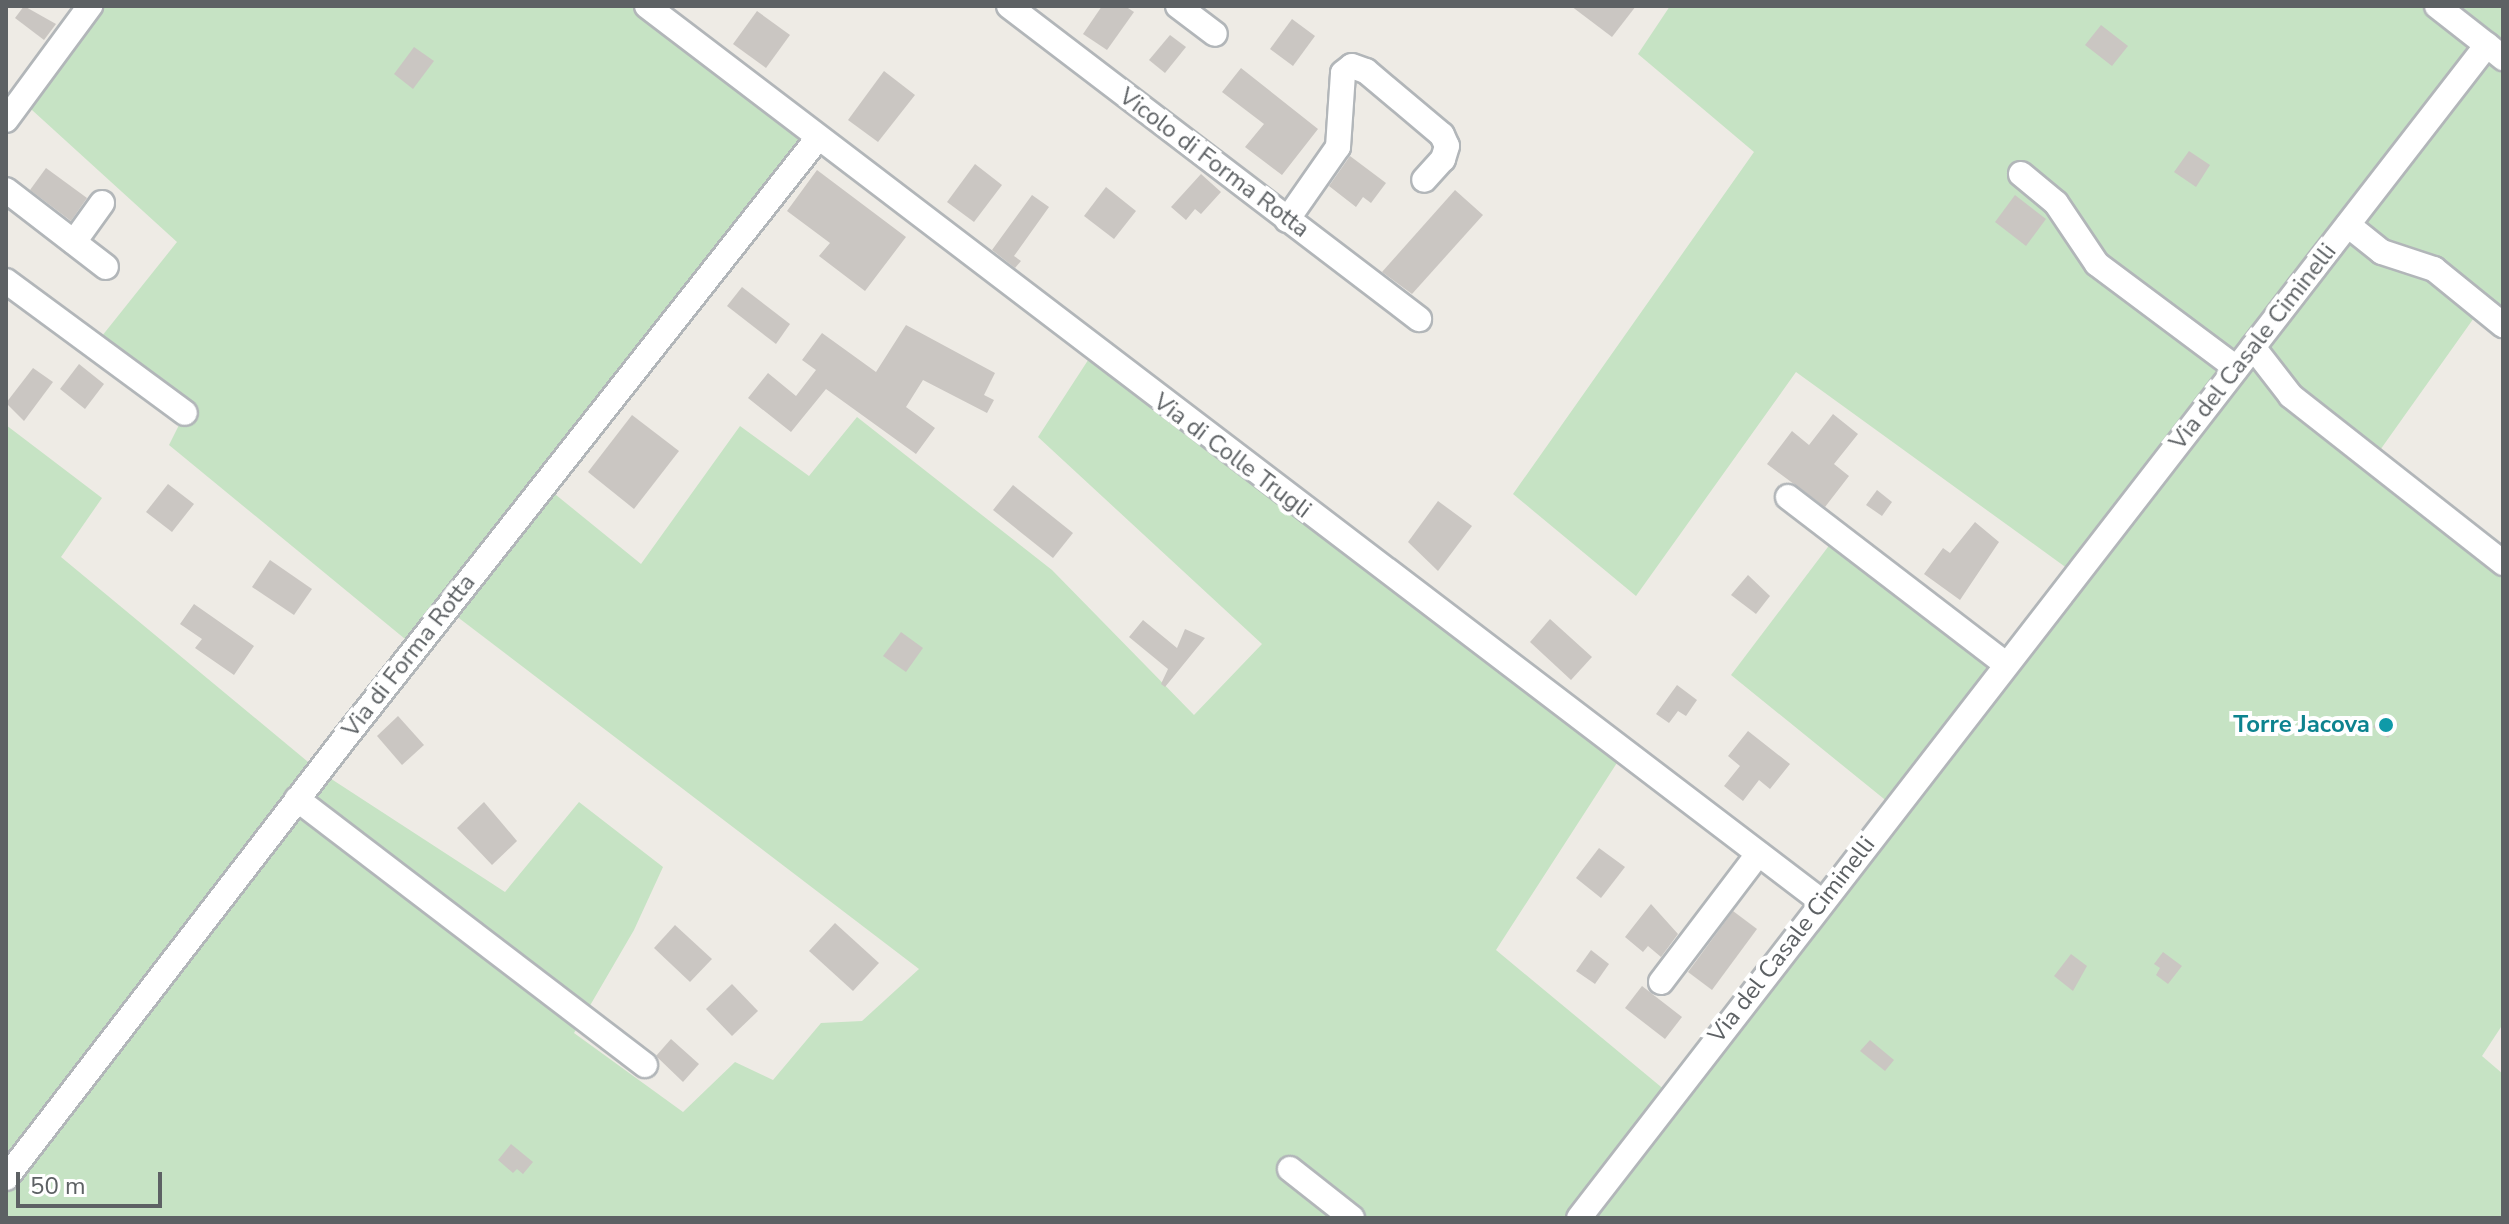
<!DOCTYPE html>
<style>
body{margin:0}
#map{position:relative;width:2509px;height:1224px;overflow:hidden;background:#eeebe5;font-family:"Nunito Sans",sans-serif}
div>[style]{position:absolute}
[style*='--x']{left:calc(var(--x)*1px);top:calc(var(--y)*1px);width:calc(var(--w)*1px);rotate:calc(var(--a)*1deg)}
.green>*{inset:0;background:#c6e3c4}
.building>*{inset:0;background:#cac6c2}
.roads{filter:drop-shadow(2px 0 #b2b6b9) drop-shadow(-2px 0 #b2b6b9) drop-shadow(0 2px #b2b6b9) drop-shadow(0 -2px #b2b6b9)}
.minor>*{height:24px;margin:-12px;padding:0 12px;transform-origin:12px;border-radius:12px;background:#fff}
.dots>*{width:22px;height:22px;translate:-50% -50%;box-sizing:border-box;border:4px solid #fff;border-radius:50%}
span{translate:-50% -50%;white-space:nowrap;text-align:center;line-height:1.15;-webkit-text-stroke:8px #fff;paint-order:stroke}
.street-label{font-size:24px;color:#5d6164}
.culture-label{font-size:24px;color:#0d838f;font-weight:700}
.right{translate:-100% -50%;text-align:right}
.frame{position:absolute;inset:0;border:8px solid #5d6164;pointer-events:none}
.scale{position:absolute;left:16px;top:1172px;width:146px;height:36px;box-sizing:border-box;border:4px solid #5d6164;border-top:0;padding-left:10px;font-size:24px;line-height:28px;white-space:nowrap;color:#5d6164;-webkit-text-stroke:6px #fff;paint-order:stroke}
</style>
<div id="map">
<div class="green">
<i style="clip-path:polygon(90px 6px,647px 6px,818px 138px,545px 486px,641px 564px,740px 426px,809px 476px,857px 417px,1052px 570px,1194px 715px,1262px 644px,1038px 437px,1094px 351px,1624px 752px,1496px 950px,1672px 1096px,1894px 807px,1731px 675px,1837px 535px,2006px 663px,2075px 574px,1796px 372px,1636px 596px,1513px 494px,1754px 152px,1638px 54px,1670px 6px,2503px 6px,2503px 325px,2481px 308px,2373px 460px,2503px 563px,2503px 1024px,2482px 1056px,2503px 1074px,2503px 1218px,6px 1218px,6px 425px,102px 498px,61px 557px,319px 771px,505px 892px,579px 802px,663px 867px,634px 930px,574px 1033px,683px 1112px,735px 1062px,773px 1080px,821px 1023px,862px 1021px,919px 969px,447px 609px,416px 648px,169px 445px,185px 413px,94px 346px,177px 242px,21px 100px)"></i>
</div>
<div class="building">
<i style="clip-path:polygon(24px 6px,56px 24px,44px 40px,15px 18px)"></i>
<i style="clip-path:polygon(1102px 6px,1125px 6px,1134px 12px,1107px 50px,1083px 34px)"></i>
<i style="clip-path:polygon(1571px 6px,1636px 6px,1612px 37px)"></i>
<i style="clip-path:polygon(757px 11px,790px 35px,766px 68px,733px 44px)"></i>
<i style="clip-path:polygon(1292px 19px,1315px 36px,1293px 66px,1270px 49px)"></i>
<i style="clip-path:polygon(2101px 25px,2128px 46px,2112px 66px,2085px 45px)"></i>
<i style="clip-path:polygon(1170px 35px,1186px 47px,1165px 73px,1149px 60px)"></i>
<i style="clip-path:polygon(414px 47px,434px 61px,413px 89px,394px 74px)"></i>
<i style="clip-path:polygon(1241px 68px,1318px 129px,1282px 175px,1245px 147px,1264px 124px,1222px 92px)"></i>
<i style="clip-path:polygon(884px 71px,915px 95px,878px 142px,848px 120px)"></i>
<i style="clip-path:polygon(2189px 151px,2210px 165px,2196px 187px,2174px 172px)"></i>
<i style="clip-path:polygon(1350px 156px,1386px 183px,1371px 203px,1363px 197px,1356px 207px,1329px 186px)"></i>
<i style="clip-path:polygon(975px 164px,1002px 185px,974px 222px,947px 202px)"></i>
<i style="clip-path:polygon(46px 168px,87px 198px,71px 221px,30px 190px)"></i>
<i style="clip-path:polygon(817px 170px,906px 237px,865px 291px,819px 256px,830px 243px,787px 211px)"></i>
<i style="clip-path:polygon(1201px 174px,1221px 192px,1201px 214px,1195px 209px,1186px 220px,1171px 207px)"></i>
<i style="clip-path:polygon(1106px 187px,1136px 211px,1114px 239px,1084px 216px)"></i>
<i style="clip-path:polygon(1455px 190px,1483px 215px,1412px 294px,1382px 272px)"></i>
<i style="clip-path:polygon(1032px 195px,1049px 207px,1014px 256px,1021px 261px,1015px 268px,992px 250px)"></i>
<i style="clip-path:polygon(2015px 195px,2046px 219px,2026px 246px,1995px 222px)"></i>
<i style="clip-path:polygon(742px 287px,790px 324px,776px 344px,727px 306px)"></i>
<i style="clip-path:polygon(906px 325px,995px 373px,984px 395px,994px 400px,987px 413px,923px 380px,906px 407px,935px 428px,916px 454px,826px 389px,791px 432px,748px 398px,768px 373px,796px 396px,816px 370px,802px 360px,822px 333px,876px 372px)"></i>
<i style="clip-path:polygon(79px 364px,104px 384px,85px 409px,60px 389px)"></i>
<i style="clip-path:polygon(33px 368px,53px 382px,24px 421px,6px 403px)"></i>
<i style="clip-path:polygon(1833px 414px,1858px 434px,1834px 464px,1849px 476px,1825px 507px,1767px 464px,1792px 431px,1809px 445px)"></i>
<i style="clip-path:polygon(632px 415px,679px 451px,634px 509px,588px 472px)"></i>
<i style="clip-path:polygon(168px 484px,194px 504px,172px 532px,146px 512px)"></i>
<i style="clip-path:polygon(1013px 485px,1073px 533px,1053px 558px,993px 510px)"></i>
<i style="clip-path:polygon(1877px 490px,1892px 502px,1882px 516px,1866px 505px)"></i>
<i style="clip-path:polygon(1438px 501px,1472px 526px,1438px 571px,1408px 542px)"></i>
<i style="clip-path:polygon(1975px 522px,1999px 542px,1960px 600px,1924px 574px,1943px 548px,1950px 553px)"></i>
<i style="clip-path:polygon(270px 560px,312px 589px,294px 615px,252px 587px)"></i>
<i style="clip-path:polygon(1748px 575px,1770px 596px,1756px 614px,1731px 595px)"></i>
<i style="clip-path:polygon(194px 604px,254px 646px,234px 675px,195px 648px,202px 639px,180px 624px)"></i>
<i style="clip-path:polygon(1550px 619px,1592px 657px,1571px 680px,1530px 642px)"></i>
<i style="clip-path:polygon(1143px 620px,1177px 648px,1185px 629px,1205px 638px,1165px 687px,1161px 684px,1168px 669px,1129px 637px)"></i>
<i style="clip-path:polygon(901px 632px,923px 648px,906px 672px,883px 656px)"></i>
<i style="clip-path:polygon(1677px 685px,1697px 700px,1686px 716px,1678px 711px,1669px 723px,1656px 714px)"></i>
<i style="clip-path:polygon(2383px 713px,2398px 724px,2388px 738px,2373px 727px)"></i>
<i style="clip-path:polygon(398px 716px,424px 745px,402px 765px,377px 736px)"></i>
<i style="clip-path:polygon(1748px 731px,1790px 764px,1770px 789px,1759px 780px,1743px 801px,1724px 786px,1740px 766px,1728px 756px)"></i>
<i style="clip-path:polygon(484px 802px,517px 841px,492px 865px,457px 828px)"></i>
<i style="clip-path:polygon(1599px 848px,1625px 867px,1601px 898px,1576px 878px)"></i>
<i style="clip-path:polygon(1651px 904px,1678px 934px,1661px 957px,1648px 946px,1643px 952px,1625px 937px)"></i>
<i style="clip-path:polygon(1733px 911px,1757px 929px,1712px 990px,1688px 972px)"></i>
<i style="clip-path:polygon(835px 923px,879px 963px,853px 991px,809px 951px)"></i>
<i style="clip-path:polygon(675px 925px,712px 959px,690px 982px,654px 948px)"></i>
<i style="clip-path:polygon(1591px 950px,1609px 964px,1595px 984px,1576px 971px)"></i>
<i style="clip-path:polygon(2163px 952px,2182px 966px,2168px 984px,2156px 975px,2160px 968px,2154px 964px)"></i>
<i style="clip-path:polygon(2071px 954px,2087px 966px,2073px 991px,2054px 976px)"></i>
<i style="clip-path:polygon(732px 984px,758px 1011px,732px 1036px,706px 1009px)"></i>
<i style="clip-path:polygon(1642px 986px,1682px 1017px,1665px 1039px,1625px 1008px)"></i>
<i style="clip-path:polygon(671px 1039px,699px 1064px,683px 1082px,656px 1056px)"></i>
<i style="clip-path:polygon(1870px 1040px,1894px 1060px,1885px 1071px,1860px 1051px)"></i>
<i style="clip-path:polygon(511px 1144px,533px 1162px,523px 1174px,517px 1169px,513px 1173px,498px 1160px)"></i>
</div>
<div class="roads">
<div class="minor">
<i style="--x:647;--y:6;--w:1476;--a:37.32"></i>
<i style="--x:1009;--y:6;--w:516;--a:37.36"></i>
<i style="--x:1178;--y:6;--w:46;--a:37.1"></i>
<i style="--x:2437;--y:6;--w:63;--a:38"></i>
<i style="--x:6;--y:120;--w:142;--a:-53.6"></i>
<i style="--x:2021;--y:174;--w:45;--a:39.6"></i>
<i style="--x:2056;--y:203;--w:73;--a:56.1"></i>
<i style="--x:2097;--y:264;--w:174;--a:36.8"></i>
<i style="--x:6;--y:190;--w:126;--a:37.6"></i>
<i style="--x:1287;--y:220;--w:89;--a:-55.1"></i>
<i style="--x:1338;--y:147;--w:74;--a:-86.1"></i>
<i style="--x:1343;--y:73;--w:11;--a:-38"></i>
<i style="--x:1352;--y:66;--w:15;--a:20"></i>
<i style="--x:1366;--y:71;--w:99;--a:40.1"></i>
<i style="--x:1442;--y:135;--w:12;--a:66"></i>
<i style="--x:1447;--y:146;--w:14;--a:107"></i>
<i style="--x:1443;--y:159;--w:28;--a:132"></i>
<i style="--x:2348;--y:225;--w:43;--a:38.5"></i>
<i style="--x:2382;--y:252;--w:55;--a:18.1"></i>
<i style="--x:2434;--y:269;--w:89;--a:39.1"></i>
<i style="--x:74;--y:242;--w:48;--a:-54.3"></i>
<i style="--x:6;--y:281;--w:222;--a:36.4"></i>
<i style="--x:2253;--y:347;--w:62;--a:52.2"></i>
<i style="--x:2291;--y:396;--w:270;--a:38.2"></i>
<i style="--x:1788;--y:497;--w:275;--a:37.5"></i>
<i style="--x:297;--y:799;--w:438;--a:37.4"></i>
<i style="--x:1661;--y:982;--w:161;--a:-52.8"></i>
<i style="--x:1290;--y:1169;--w:79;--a:38.3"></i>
<i style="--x:6;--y:1178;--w:549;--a:-52.4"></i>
<i style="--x:341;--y:743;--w:770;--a:-51.75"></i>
<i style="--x:1579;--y:1218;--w:1483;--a:-52.26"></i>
<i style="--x:2487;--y:45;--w:21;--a:39"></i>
</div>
</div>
<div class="dots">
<i style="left:2386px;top:725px;background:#0f9aa8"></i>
</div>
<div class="street-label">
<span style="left:1214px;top:163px;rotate:37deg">Vicolo di Forma Rotta</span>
<span style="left:2253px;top:347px;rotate:-52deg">Via del Casale Ciminelli</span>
<span style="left:1232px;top:456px;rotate:37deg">Via di Colle Trugli</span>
<span style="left:409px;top:656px;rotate:-52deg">Via di Forma Rotta</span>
<span style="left:1792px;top:940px;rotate:-52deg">Via del Casale Ciminelli</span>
</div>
<div class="culture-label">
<span class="right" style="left:2370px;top:725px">Torre Jacova</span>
</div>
<div class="frame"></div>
<div class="scale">50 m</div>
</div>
